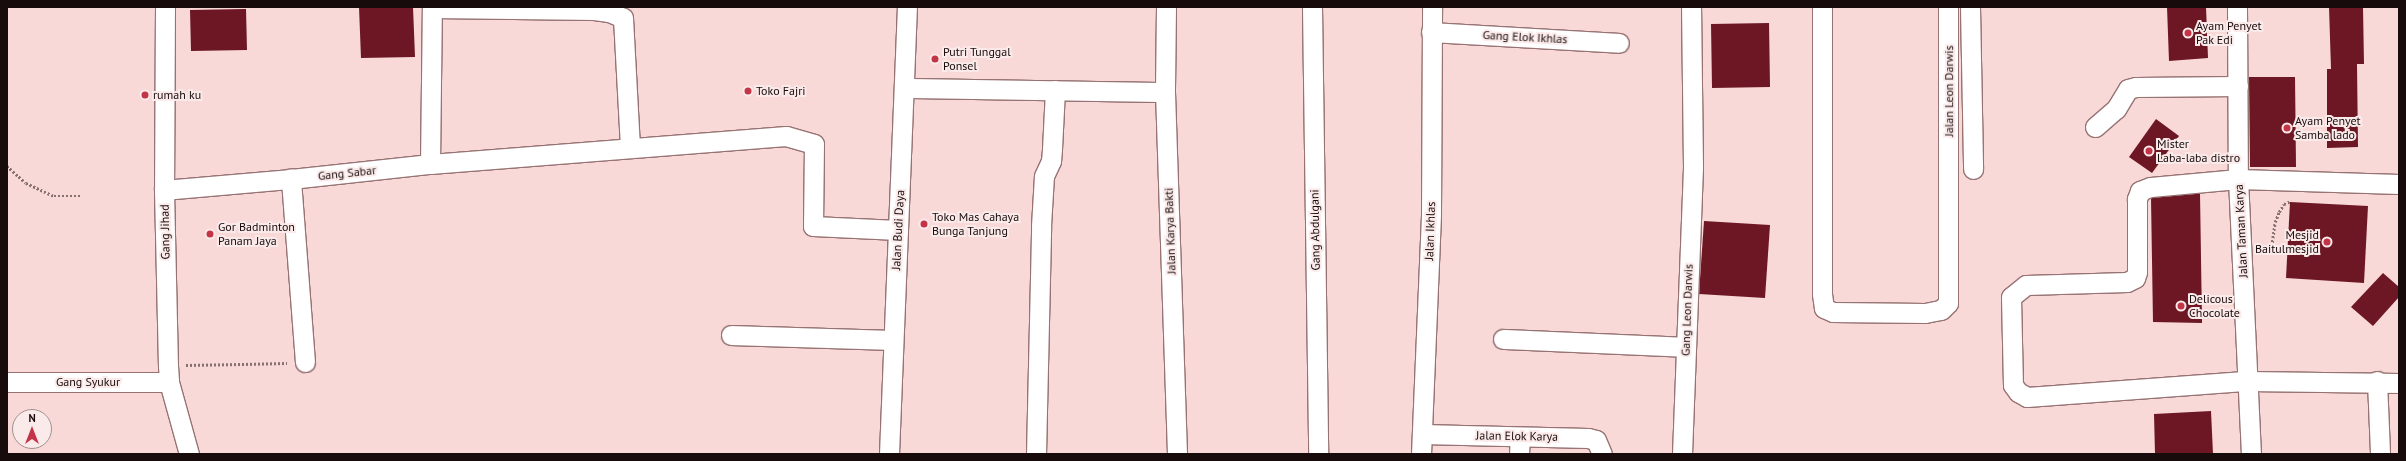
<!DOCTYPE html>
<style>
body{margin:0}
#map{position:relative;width:2406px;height:461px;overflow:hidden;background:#f9d8d8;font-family:"PT Sans",sans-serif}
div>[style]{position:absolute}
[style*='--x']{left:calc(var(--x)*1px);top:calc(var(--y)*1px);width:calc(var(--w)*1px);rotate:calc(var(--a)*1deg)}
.building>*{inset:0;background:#6c1723}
.path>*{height:2.5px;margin-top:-1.25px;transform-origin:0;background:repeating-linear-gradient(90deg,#867070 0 2px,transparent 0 4px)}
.roads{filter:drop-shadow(1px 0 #977373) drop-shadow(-1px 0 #977373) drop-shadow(0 1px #977373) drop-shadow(0 -1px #977373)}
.minor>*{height:19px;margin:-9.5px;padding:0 9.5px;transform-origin:9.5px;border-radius:9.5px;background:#fff}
.dots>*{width:11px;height:11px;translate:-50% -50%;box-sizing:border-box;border:2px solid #fbeaea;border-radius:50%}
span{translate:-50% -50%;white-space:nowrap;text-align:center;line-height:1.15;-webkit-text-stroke:4px #fbeaea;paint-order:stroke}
.poi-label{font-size:12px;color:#180b0b}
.left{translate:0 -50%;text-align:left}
.right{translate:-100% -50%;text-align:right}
.street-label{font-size:12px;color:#180b0b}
.frame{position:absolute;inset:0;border:8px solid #180b0b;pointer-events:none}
.north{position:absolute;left:12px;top:409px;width:40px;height:40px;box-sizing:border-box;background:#fbeaea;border:1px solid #a09191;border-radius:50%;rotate:0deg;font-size:11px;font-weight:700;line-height:16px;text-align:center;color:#180b0b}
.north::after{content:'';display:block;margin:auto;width:14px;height:18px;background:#c43447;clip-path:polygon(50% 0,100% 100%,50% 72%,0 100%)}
</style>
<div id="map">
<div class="building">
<i style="clip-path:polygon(359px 7px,413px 7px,415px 57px,361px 58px)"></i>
<i style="clip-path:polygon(2167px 7px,2206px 7px,2208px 58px,2169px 61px)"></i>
<i style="clip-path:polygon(2329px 7px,2363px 7px,2364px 64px,2357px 64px,2358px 147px,2327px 148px,2327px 69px,2331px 69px)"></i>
<i style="clip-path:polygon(246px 9px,247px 50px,191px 51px,190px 10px)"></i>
<i style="clip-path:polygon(1769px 23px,1770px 87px,1712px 88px,1711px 24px)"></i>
<i style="clip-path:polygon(2249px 77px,2295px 77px,2296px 167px,2250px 167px)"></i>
<i style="clip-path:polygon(2156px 119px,2179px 136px,2152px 173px,2129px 157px)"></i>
<i style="clip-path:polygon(2200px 193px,2202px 323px,2153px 322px,2151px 198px)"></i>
<i style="clip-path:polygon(2290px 202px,2368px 206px,2364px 283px,2286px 278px)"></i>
<i style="clip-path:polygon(1704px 221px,1770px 225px,1765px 298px,1699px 294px)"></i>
<i style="clip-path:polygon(2383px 273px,2399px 287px,2399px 297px,2373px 326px,2351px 307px)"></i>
<i style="clip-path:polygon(2211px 411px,2213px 454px,2155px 454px,2154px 414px)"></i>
</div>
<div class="path">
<i style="--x:7;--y:166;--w:25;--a:42"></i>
<i style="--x:26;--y:183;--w:31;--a:25"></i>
<i style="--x:54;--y:196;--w:26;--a:0"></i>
<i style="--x:2260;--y:250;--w:11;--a:0"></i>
<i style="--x:2271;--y:250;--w:28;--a:-82"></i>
<i style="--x:2275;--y:222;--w:11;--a:-68"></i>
<i style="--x:2279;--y:212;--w:9;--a:-58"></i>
<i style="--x:2284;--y:204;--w:8;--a:-23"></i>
<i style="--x:186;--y:365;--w:101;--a:-1.1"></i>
</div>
<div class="roads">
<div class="minor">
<i style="--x:165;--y:7;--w:183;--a:90.3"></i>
<i style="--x:164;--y:190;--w:176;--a:88.7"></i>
<i style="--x:168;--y:366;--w:16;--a:86"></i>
<i style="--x:169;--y:382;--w:75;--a:74.5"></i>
<i style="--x:1166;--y:7;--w:85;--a:90.7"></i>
<i style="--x:1165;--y:92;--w:362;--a:88.1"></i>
<i style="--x:1312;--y:7;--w:447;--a:89.2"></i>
<i style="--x:1822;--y:7;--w:287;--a:90"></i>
<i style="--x:1822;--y:294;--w:14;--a:82"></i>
<i style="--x:1824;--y:308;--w:10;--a:24"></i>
<i style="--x:1833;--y:312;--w:92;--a:0.6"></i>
<i style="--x:1925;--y:313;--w:16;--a:-11"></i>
<i style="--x:1941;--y:310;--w:10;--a:-45"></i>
<i style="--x:1948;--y:303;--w:296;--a:-90"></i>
<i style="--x:1970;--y:7;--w:162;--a:88.9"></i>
<i style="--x:2237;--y:7;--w:172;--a:89.7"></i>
<i style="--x:2238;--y:179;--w:275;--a:87.3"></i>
<i style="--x:432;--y:8;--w:162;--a:0.7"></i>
<i style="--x:594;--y:10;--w:15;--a:8"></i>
<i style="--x:609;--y:12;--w:15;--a:23"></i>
<i style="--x:623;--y:18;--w:130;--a:86.9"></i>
<i style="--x:1431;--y:32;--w:188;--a:3.3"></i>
<i style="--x:905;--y:88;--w:260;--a:0.9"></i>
<i style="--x:2095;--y:127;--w:28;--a:-41"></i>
<i style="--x:2116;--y:109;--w:23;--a:-59"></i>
<i style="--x:2128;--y:89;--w:8;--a:-14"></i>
<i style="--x:2136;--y:87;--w:102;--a:-0.6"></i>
<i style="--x:430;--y:164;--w:357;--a:-4.5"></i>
<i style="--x:786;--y:136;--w:29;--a:16"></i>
<i style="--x:814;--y:144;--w:82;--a:90.7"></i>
<i style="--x:813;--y:226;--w:85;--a:2.7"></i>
<i style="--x:2399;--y:184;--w:161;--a:-178.2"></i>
<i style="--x:2238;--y:179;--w:88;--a:174.8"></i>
<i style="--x:2150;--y:187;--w:11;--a:158"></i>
<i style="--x:2140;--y:191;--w:9;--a:111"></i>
<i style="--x:2137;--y:199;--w:73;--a:90"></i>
<i style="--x:2137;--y:272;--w:6;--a:108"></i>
<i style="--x:2135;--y:278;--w:9;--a:153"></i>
<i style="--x:2127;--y:282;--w:101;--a:178.3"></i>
<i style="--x:2026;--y:285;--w:19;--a:141"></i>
<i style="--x:2011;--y:297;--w:88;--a:88.7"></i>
<i style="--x:2013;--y:385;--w:9;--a:54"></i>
<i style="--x:2018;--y:392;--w:10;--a:29"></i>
<i style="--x:2027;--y:397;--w:221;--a:-4.2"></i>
<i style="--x:2247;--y:381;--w:152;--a:0.8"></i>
<i style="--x:164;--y:190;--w:127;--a:-5"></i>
<i style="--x:731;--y:335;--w:161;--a:1.8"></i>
<i style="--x:1503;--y:339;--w:182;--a:2.5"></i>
<i style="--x:305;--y:362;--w:184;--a:-94.4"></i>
<i style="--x:291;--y:179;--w:140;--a:-6.2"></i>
<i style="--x:430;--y:164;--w:157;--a:-89.3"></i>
<i style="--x:2377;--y:381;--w:73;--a:87.6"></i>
<i style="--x:7;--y:382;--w:162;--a:0"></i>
<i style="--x:1422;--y:434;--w:166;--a:1.4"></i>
<i style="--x:1588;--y:438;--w:8;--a:14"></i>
<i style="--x:1596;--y:440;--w:15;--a:67"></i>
<i style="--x:889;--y:454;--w:447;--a:-87.7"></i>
<i style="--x:1036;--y:454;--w:228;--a:-88.7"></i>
<i style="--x:1041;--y:226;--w:50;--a:-86.6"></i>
<i style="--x:1044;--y:176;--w:17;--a:-65"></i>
<i style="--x:1051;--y:161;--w:12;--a:-85"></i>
<i style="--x:1052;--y:149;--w:59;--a:-87.1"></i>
<i style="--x:1421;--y:454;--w:241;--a:-87.6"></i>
<i style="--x:1431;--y:213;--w:206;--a:-89.7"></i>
<i style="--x:1519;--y:454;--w:17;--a:-87"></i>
<i style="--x:1682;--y:454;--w:287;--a:-87.8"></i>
<i style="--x:1693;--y:167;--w:160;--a:-90.7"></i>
</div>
</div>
<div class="dots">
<i style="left:2188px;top:33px;background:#c43447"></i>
<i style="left:935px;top:59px;background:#c43447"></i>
<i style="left:748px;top:91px;background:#c43447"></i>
<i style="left:145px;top:95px;background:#c43447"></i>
<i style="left:2287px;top:128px;background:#c43447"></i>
<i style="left:2149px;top:151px;background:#c43447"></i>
<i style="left:924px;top:224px;background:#c43447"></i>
<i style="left:210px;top:234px;background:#c43447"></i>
<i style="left:2327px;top:242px;background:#c43447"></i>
<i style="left:2181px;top:306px;background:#c43447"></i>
</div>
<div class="poi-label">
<span class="left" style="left:2196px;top:33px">Ayam Penyet<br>Pak Edi</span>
<span class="left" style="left:943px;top:59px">Putri Tunggal<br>Ponsel</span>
<span class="left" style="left:756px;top:91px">Toko Fajri</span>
<span class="left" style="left:153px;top:95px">rumah ku</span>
<span class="left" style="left:2295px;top:128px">Ayam Penyet<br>Samba lado</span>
<span class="left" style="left:2157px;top:151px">Mister<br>Laba-laba distro</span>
<span class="left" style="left:932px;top:224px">Toko Mas Cahaya<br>Bunga Tanjung</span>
<span class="left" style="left:218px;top:234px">Gor Badminton<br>Panam Jaya</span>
<span class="right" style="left:2319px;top:242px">Mesjid<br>Baitulmesjid</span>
<span class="left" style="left:2189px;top:306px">Delicous<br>Chocolate</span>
</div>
<div class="street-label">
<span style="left:1525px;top:37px;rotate:3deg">Gang Elok Ikhlas</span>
<span style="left:1949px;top:91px;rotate:-90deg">Jalan Leon Darwis</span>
<span style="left:347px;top:173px;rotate:-6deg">Gang Sabar</span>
<span style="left:898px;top:230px;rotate:-87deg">Jalan Budi Daya</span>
<span style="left:1315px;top:230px;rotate:-91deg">Gang Abdulgani</span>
<span style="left:1170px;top:231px;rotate:-92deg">Jalan Karya Bakti</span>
<span style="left:1430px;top:231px;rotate:-88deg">Jalan Ikhlas</span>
<span style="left:2241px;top:231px;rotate:-93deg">Jalan Taman Karya</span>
<span style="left:165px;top:232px;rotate:-91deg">Gang Jihad</span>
<span style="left:1687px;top:310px;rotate:-88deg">Gang Leon Darwis</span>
<span style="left:88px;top:382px">Gang Syukur</span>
<span style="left:1517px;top:436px;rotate:1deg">Jalan Elok Karya</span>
</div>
<div class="frame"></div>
<div class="north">N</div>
</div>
